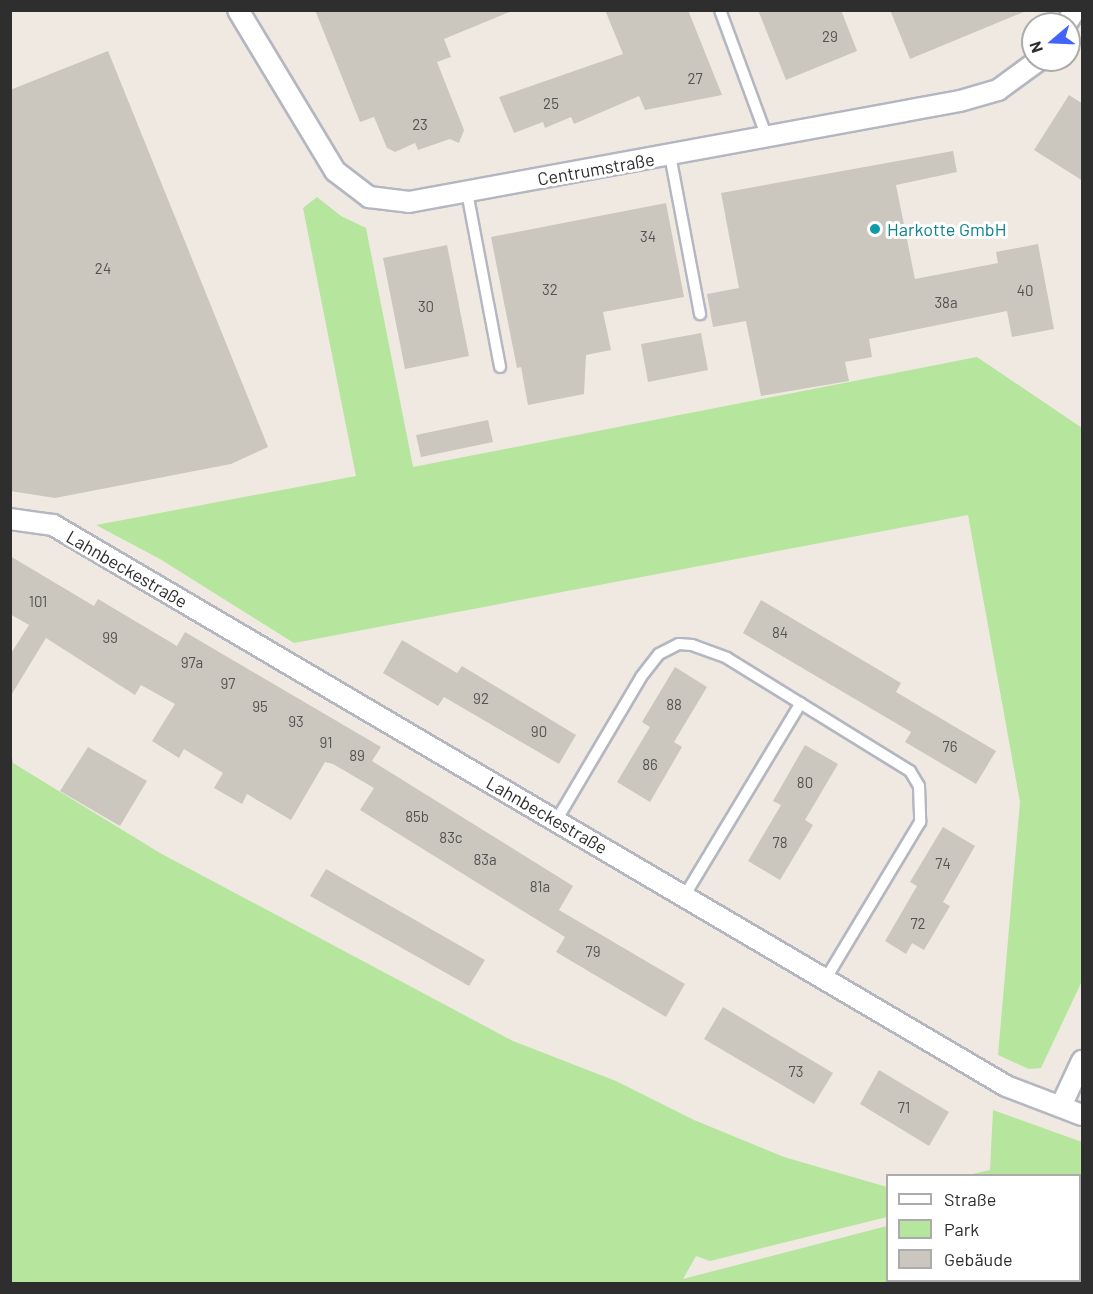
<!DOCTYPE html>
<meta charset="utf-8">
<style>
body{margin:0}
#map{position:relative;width:1093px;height:1294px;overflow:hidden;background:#efe9e1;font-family:Barlow,sans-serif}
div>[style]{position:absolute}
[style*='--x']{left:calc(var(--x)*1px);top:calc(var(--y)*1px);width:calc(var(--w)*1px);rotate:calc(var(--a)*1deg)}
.green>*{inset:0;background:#b6e59e}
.building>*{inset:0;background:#cbc7bf}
.roads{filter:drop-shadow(2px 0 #b4b7c1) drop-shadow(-2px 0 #b4b7c1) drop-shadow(0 2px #b4b7c1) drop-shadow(0 -2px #b4b7c1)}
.service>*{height:10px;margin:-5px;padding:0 5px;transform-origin:5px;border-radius:5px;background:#fff}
.minor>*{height:20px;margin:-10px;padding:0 10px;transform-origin:10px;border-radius:10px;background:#fff}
.dots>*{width:16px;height:16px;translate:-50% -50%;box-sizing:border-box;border:3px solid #fff;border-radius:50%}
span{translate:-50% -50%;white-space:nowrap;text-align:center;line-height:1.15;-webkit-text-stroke:6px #fff;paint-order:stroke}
.number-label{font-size:15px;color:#555452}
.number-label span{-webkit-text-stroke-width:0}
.street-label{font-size:18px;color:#2e2e2e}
.culture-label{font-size:18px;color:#0d838f}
.left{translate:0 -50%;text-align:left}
.frame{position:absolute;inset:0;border:12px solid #2e2e2e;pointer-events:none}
.legend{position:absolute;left:886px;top:1174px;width:195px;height:108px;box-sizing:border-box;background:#fff;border:2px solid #ababab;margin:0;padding:8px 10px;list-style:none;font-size:18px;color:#2e2e2e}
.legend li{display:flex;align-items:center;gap:12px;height:30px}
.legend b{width:30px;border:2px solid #ababab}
.north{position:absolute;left:1021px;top:12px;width:60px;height:60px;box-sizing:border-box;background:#fff;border:2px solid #ababab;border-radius:50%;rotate:251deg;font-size:16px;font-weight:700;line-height:24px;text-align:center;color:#2e2e2e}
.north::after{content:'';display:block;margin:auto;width:21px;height:27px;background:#4264fb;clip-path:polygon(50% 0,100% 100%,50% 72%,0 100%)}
</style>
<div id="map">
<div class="green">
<i style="clip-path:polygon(317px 197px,341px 216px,366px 228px,413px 467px,977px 357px,1082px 428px,1082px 981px,1041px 1068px,1029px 1069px,998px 1055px,1020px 802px,968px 515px,294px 643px,160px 559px,96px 525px,356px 476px,303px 208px)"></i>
<i style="clip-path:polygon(11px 751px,13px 763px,160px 853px,513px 1041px,616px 1081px,694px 1120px,784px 1157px,887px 1187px,887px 1217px,710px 1261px,696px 1256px,683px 1279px,887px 1226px,888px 1280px,1080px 1280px,1080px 1176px,968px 1175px,990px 1170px,993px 1110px,1082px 1142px,1082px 1283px,11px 1283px)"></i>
</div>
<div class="building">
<i style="clip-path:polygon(315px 10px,511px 10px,512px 11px,444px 39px,451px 57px,437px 62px,464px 130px,459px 143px,450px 139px,418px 150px,415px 143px,395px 152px,387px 148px,374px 117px,360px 122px)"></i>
<i style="clip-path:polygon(605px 10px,688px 10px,722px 95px,645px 110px,639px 96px,574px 124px,571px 117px,545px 128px,543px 122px,514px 133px,499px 97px,623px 54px)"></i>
<i style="clip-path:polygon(758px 10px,841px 10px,857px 51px,786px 80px)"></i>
<i style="clip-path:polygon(890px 10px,1026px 10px,1026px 11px,910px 59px)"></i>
<i style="clip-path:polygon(108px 51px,268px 447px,231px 464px,55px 498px,10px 491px,10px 90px)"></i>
<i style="clip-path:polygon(1069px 95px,1083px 104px,1083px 181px,1034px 150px)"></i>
<i style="clip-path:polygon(953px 151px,957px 172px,896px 185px,915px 279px,998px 263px,996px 252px,1038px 244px,1054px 329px,1012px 337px,1007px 311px,869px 339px,872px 357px,845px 362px,849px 381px,761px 396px,746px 321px,713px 327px,707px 294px,739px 288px,721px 193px)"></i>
<i style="clip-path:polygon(666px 203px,684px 297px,603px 312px,611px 350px,586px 355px,584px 394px,528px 405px,521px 367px,517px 368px,491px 237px)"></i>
<i style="clip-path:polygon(447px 245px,469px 356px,405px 369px,383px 258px)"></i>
<i style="clip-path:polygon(701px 333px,708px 370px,648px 382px,641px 344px)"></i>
<i style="clip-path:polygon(488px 420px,493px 442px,421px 457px,416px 435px)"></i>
<i style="clip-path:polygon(10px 556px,94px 606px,98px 599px,177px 646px,185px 632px,381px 747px,372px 761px,573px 886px,559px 910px,685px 984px,666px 1017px,556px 952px,565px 937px,360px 810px,374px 788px,333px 764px,325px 762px,291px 820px,247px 794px,242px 804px,214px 788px,223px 773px,184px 749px,179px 758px,152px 741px,175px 704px,141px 685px,135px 695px,46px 638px,10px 697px,10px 655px,29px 625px,10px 614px)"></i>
<i style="clip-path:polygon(761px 600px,901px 683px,896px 692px,996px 751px,976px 784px,905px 742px,911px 732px,743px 633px)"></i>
<i style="clip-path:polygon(402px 640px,457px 673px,462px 666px,576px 735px,559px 764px,444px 697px,438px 706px,383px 673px)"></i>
<i style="clip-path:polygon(675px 667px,707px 687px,674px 742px,682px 747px,650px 802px,617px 782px,650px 727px,642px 722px)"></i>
<i style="clip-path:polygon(805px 745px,838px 764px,805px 820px,813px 825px,780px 880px,748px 861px,781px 805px,773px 801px)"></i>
<i style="clip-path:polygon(88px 747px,147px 781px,120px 826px,60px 791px)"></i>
<i style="clip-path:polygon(943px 827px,975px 846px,943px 902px,950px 906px,924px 950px,912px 943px,906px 954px,885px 941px,917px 886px,910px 882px)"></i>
<i style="clip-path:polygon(326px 869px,485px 960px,469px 986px,310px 896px)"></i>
<i style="clip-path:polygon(723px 1007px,833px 1073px,814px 1104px,704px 1039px)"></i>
<i style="clip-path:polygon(879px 1070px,949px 1112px,929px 1146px,860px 1104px)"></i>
</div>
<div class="roads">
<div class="service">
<i style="--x:720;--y:10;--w:136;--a:69.8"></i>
<i style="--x:670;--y:155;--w:162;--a:79.3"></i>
<i style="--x:467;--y:192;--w:178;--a:79.3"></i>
<i style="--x:556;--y:821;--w:167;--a:-59.4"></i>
<i style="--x:641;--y:677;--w:29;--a:-52"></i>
<i style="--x:659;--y:654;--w:22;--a:-27"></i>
<i style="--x:679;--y:644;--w:13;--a:4"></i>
<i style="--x:692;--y:645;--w:37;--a:20"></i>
<i style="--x:727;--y:658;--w:215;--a:31.7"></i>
<i style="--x:910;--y:771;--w:17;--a:59"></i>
<i style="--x:919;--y:786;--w:36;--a:88"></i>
<i style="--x:920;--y:822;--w:181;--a:121"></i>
<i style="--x:685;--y:895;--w:224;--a:-58.9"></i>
</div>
<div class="minor">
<i style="--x:238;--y:10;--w:188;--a:58.9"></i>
<i style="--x:335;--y:171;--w:43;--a:37.4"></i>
<i style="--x:369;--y:197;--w:40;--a:7.1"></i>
<i style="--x:409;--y:202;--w:560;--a:-10.39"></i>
<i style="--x:960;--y:101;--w:40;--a:-16"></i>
<i style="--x:998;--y:90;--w:51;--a:-36.2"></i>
<i style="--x:1066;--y:24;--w:17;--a:-57"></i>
<i style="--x:10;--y:519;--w:43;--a:7.9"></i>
<i style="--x:53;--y:525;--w:1106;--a:30.48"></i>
<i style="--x:1006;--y:1086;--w:81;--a:20.9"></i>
<i style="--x:1061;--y:1106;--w:50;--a:-65"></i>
</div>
</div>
<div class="dots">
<i style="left:875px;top:229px;background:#0f9aa8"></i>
</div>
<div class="number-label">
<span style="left:830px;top:37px">29</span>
<span style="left:695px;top:79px">27</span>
<span style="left:551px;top:104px">25</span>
<span style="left:420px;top:125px">23</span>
<span style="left:648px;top:237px">34</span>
<span style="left:103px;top:269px">24</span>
<span style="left:550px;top:290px">32</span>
<span style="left:1025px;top:291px">40</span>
<span style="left:946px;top:303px">38a</span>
<span style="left:426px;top:307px">30</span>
<span style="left:38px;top:602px">101</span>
<span style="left:780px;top:633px">84</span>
<span style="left:110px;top:638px">99</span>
<span style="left:192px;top:663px">97a</span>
<span style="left:228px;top:684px">97</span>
<span style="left:481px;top:699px">92</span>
<span style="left:674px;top:705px">88</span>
<span style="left:260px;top:707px">95</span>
<span style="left:296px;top:722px">93</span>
<span style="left:539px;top:732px">90</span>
<span style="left:326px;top:743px">91</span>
<span style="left:950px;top:747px">76</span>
<span style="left:357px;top:756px">89</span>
<span style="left:650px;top:765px">86</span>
<span style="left:805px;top:783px">80</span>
<span style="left:417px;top:817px">85b</span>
<span style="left:451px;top:838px">83c</span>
<span style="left:780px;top:843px">78</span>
<span style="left:485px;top:860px">83a</span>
<span style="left:943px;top:864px">74</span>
<span style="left:540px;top:887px">81a</span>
<span style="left:918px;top:924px">72</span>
<span style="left:593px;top:952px">79</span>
<span style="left:796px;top:1072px">73</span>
<span style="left:904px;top:1108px">71</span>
</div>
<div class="street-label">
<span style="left:596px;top:169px;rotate:-10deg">Centrumstraße</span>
<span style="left:127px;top:569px;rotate:30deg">Lahnbeckestraße</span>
<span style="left:547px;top:815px;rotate:30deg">Lahnbeckestraße</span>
</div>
<div class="culture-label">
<span class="left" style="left:887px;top:229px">Harkotte GmbH</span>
</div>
<div class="frame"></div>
<ul class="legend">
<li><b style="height:8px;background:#fff"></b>Straße</li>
<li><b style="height:16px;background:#b6e59e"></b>Park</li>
<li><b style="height:16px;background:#cbc7bf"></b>Gebäude</li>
</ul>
<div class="north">N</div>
</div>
